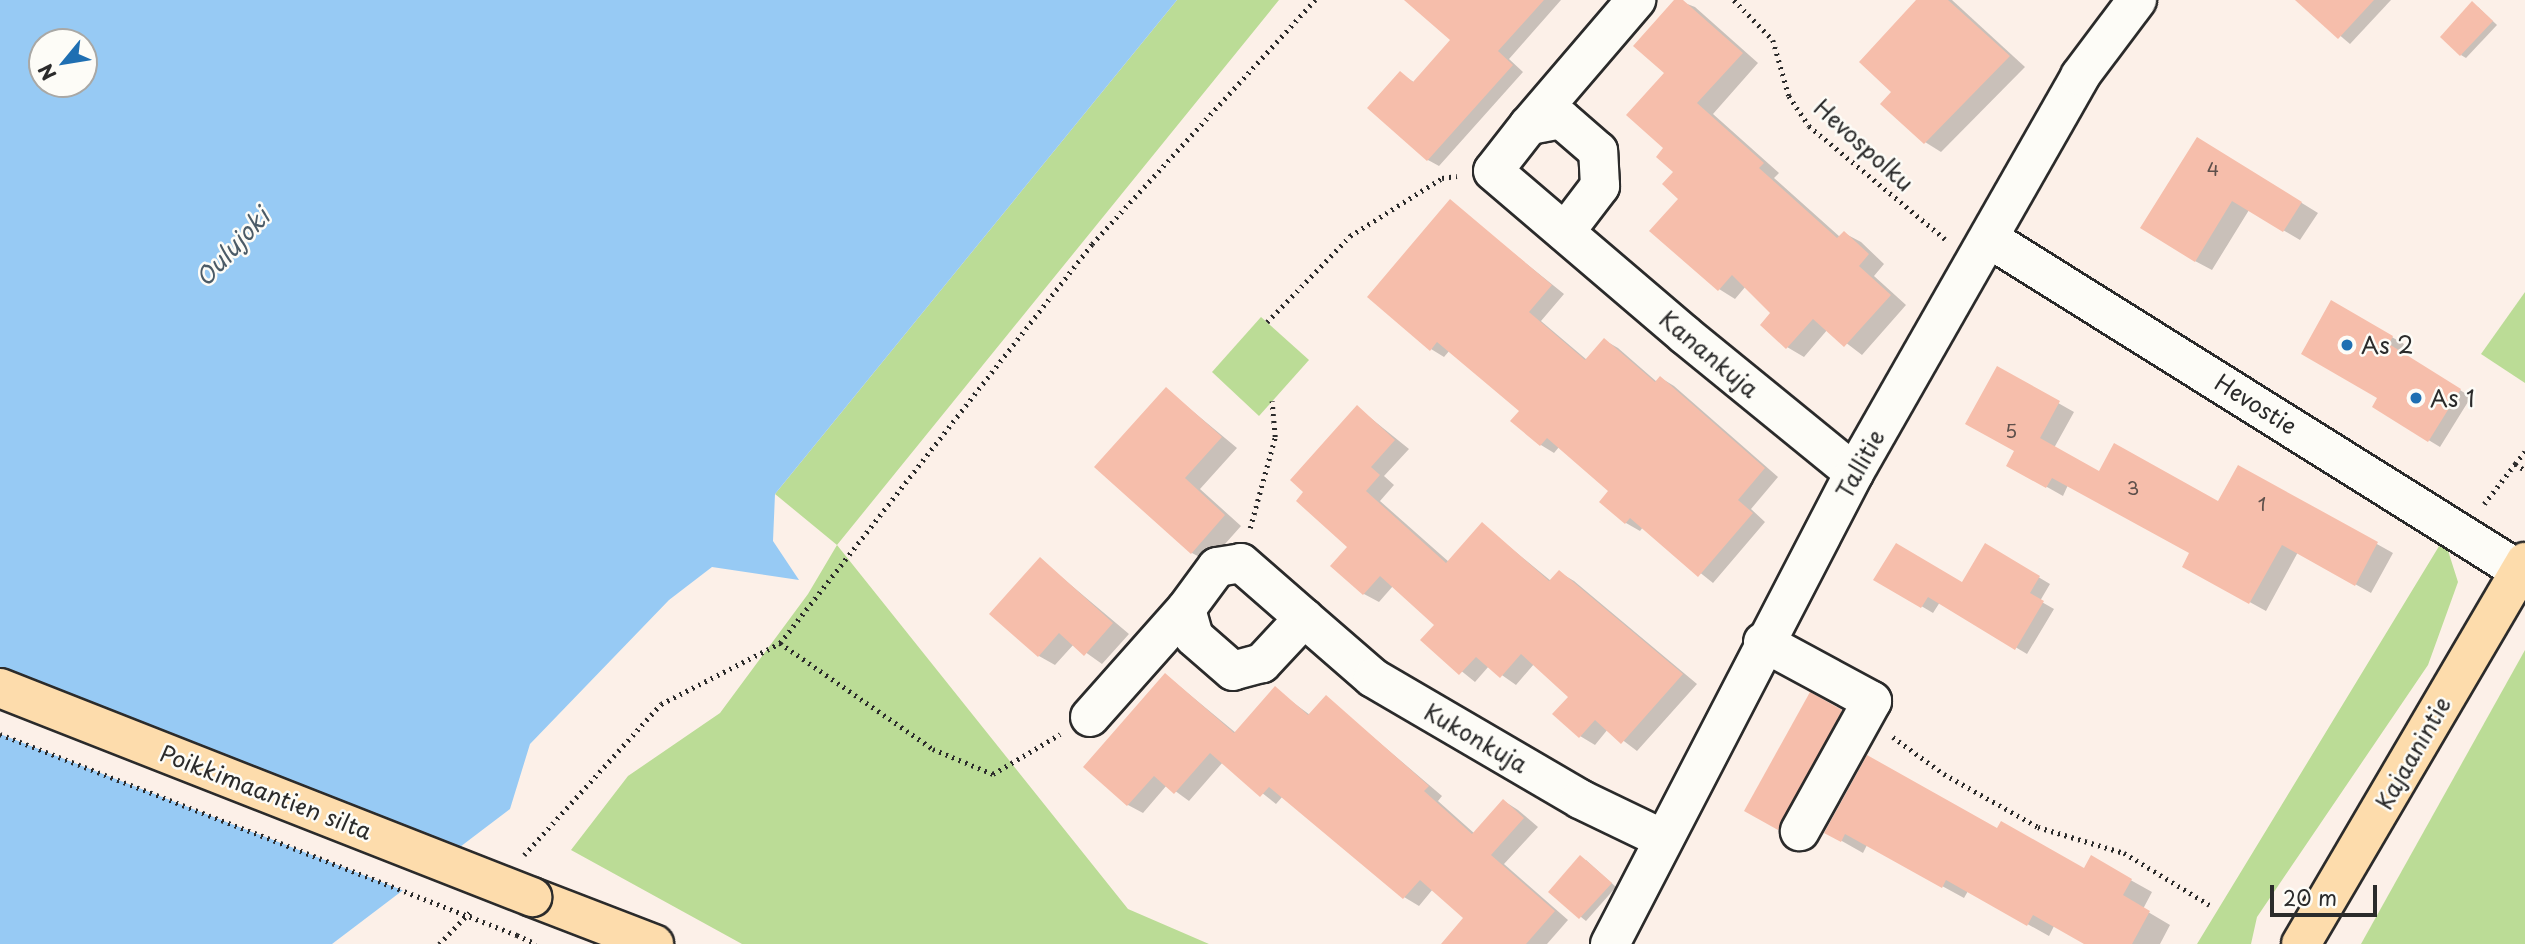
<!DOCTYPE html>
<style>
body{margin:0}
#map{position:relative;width:2525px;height:944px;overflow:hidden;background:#fcf0e8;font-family:"Playpen Sans",sans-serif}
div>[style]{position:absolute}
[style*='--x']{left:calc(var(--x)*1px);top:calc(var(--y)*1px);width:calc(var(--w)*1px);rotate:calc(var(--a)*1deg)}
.green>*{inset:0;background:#bbdc96}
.water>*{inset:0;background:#97caf4}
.pier>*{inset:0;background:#fcf0e8}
.shadow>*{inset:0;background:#0003}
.building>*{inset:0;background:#f6beab}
.path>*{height:4.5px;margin-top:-2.25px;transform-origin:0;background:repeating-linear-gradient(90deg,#2b2b2b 0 2px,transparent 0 7px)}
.roads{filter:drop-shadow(2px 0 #2b2b2b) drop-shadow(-2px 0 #2b2b2b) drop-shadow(0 2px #2b2b2b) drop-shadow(0 -2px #2b2b2b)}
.minor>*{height:38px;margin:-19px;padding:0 19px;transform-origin:19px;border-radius:19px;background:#fdfcf7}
.major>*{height:38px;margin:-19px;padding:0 19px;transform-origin:19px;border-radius:19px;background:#fddcac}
.path-bridge>*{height:4.5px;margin-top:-2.25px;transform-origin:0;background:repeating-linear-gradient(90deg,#2b2b2b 0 2px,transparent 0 7px)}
.bridges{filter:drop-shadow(2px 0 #2b2b2b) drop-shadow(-2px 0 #2b2b2b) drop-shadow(0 2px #2b2b2b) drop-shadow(0 -2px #2b2b2b)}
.major-bridge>*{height:38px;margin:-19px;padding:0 19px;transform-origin:19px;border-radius:19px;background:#fddcac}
.dots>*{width:19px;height:19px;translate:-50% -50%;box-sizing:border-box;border:4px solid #fdfcf7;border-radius:50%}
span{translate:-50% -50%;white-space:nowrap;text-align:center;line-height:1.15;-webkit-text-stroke:5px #fdfcf7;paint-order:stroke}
.number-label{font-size:19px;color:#5e504b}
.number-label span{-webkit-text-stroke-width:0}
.street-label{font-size:23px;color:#2b2b2b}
.poi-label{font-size:23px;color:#2b2b2b}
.left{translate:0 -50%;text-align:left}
.water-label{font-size:24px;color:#4b5b67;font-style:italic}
.north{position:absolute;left:28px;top:28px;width:70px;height:70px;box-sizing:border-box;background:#fdfcf7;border:2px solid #a9a8a5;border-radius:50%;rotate:240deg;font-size:19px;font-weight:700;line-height:28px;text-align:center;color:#2b2b2b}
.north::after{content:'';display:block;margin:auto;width:24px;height:32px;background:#1f6fb2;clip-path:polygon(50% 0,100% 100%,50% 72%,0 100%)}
.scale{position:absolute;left:2270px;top:885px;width:107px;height:32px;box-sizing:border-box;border:4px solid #2b2b2b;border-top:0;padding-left:9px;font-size:21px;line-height:24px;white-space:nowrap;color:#2b2b2b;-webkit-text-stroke:5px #fdfcf7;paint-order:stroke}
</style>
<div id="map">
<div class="green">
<i style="clip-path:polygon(1177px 0,1279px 0,837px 545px,1128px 909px,1209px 944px,742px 944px,571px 850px,628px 776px,720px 713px,808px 594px,837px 545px,775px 494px)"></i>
<i style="clip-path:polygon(2525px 292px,2525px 383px,2481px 354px)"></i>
<i style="clip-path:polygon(1261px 317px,1309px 360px,1259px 416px,1212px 372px)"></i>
<i style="clip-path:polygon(2444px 538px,2458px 582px,2428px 665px,2257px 917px,2251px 944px,2197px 944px)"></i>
<i style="clip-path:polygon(2525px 650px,2525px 944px,2361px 944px)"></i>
</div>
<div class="water">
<i style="clip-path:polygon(evenodd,0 0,1177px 0,775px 494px,773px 541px,799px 580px,712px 567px,669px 600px,530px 744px,510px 809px,332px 944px,0 944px,0 0,42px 42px,84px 42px,84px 84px,42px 84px,42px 42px)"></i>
</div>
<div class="pier">
<i style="clip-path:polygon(0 688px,446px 863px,407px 892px,0 734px)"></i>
</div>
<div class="shadow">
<i style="clip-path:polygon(1431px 0,1561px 0,1509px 59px,1523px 72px,1439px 166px,1428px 160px,1400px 73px,1415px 83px,1452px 40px)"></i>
<i style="clip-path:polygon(1677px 0,1695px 7px,1758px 63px,1713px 114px,1779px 173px,1774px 178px,1840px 237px,1844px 233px,1861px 242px,1884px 264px,1874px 276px,1906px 305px,1862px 355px,1828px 329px,1804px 357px,1787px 347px,1773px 313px,1746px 286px,1735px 299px,1719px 289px,1666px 148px,1667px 73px)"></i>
<i style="clip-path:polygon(1918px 0,1952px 0,2025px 67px,1941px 152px,1925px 142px,1894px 92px)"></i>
<i style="clip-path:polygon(2298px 0,2391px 0,2350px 44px)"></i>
<i style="clip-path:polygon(2478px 7px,2497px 25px,2466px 58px,2461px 55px)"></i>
<i style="clip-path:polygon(2214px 149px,2318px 213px,2300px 240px,2249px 210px,2212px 270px,2195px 261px)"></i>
<i style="clip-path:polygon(1450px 202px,1564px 294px,1541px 321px,1587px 360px,1604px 340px,1618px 348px,1657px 382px,1661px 378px,1674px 386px,1778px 477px,1751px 509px,1765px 522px,1713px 583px,1643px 527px,1640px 531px,1626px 523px,1601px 501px,1610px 491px,1559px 447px,1554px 453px,1541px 445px,1521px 411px,1450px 350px,1444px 357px,1431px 349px)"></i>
<i style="clip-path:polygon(2332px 303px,2404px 344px,2400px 352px,2471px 397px,2440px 447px,2374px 407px,2380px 397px)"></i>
<i style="clip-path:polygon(1998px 369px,2074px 412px,2054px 448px,2099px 473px,2219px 503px,2239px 467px,2393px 553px,2371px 593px,2298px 552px,2266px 611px,2184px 566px,2191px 553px,2068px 485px,2063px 496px,2008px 465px,2017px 450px)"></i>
<i style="clip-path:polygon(1166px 389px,1237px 448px,1200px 489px,1241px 526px,1209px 562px,1192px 553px)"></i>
<i style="clip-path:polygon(1357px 407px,1409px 449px,1384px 476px,1394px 485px,1380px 501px,1449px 562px,1483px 525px,1551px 581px,1559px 572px,1574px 581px,1697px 684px,1637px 751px,1608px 729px,1595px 745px,1580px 736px,1570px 697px,1534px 664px,1516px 685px,1489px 666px,1475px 682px,1423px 640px,1437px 625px,1393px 586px,1379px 602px,1364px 594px,1350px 547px)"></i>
<i style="clip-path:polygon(1986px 546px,2050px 584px,2040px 601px,2054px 609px,2027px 654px,1940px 602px,1933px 613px,1876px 579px,1962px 585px)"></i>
<i style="clip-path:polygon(1040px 559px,1129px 634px,1102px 664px,1074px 644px,1055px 665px,1039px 656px)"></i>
<i style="clip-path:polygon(1166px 675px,1236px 733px,1275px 689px,1310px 715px,1326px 697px,1442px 796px,1438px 801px,1475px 834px,1504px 801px,1518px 810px,1538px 827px,1504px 864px,1568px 920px,1547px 944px,1458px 944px,1466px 918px,1433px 889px,1419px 906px,1404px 897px,1283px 796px,1276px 804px,1223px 762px,1189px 801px,1167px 785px,1143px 813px,1128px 805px,1085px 767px)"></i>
<i style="clip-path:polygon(1811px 695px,1858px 721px,1796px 838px,1746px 810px)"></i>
<i style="clip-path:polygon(1998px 830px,2085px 870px,2091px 858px,2152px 892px,2143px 909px,2170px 925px,2160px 944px,2087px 944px,2054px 926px,2049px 936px,1968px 891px,1964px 898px,1867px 845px,1863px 853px,1826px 832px)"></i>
<i style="clip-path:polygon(1586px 860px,1616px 887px,1586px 921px,1550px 892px)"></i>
</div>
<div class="building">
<i style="clip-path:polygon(1404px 0,1544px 0,1498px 51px,1513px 65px,1427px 161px,1367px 108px,1400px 71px,1413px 82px,1450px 40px)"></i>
<i style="clip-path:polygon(1674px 0,1683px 0,1743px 53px,1697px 103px,1764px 163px,1759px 168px,1837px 238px,1844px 231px,1869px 254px,1859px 266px,1891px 295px,1844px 347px,1813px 319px,1786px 349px,1760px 325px,1770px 313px,1732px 275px,1718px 291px,1649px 231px,1678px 199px,1662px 184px,1673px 172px,1656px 157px,1663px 148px,1626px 115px,1664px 73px,1633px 46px)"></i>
<i style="clip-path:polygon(1916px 0,1948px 0,2010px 56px,1924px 144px,1880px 104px,1891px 92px,1859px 62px)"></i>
<i style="clip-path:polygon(2295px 0,2374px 0,2338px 39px)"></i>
<i style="clip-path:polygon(2472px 1px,2493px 21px,2460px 56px,2440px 37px)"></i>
<i style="clip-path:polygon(2197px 137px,2302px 202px,2283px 232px,2232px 201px,2195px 262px,2140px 228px)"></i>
<i style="clip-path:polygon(1450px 199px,1552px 285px,1529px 312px,1585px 360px,1604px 338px,1655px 382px,1660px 376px,1765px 468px,1738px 500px,1753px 513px,1698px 577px,1630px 518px,1625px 524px,1599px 502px,1608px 491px,1547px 438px,1540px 446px,1510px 421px,1519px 411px,1437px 342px,1430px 351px,1367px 297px)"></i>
<i style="clip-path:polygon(2331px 300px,2393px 336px,2389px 344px,2461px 389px,2428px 442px,2372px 407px,2377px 398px,2301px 354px)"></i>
<i style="clip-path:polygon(1997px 366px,2060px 401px,2040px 438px,2099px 471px,2114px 443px,2218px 501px,2238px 465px,2378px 542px,2355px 586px,2282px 545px,2249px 604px,2182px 567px,2189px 553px,2052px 478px,2046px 488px,2006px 466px,2014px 451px,1965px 424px)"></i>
<i style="clip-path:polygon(1166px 387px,1222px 437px,1185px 478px,1225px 515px,1191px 554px,1094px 467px)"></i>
<i style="clip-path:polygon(1357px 405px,1395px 440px,1371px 467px,1380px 475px,1366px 491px,1446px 563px,1482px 522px,1549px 581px,1559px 570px,1683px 674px,1621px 744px,1595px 720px,1579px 738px,1552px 714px,1568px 697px,1521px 654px,1500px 678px,1476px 657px,1459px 675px,1420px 640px,1434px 625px,1380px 576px,1363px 595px,1330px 566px,1347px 547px,1296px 501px,1303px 492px,1290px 480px)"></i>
<i style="clip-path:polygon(1896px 543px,1962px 582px,1985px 543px,2040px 576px,2030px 593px,2044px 601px,2015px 650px,1928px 597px,1921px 608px,1873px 580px)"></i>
<i style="clip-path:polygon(1040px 557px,1113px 623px,1084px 656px,1059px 633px,1038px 657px,989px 614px)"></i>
<i style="clip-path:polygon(1165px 673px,1234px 733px,1275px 686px,1308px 715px,1326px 695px,1429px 786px,1424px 791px,1472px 834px,1503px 799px,1524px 818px,1491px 855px,1555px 911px,1526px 944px,1441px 944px,1463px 918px,1420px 880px,1403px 899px,1269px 787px,1260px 797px,1210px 753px,1174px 794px,1154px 776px,1127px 806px,1083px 767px)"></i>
<i style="clip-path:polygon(1810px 692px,1842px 710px,1778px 830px,1744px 811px)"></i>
<i style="clip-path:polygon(1867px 755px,1997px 828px,2001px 821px,2084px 868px,2091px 855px,2132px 879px,2123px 895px,2150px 911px,2132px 944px,2084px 944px,2033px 915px,2027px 926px,1946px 880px,1942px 888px,1845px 834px,1841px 842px,1824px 833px)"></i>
<i style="clip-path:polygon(1580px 855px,1612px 883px,1579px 919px,1548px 892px)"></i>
</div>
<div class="path">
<i style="--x:1734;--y:0;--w:56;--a:45.7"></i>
<i style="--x:1773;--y:40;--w:58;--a:74.1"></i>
<i style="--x:1789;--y:96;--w:36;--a:56"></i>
<i style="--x:1809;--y:126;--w:177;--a:39.7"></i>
<i style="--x:1267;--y:322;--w:120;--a:-46"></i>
<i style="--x:1350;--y:236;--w:109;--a:-32.2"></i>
<i style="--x:1442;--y:178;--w:15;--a:-8"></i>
<i style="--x:2515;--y:464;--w:16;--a:-52"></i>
<i style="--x:2484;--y:504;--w:51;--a:-52.2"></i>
<i style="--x:2515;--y:464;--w:12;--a:31"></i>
<i style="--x:1250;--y:528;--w:94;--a:-74.6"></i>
<i style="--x:1275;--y:437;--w:36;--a:-95"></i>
<i style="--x:780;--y:643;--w:507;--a:-51.98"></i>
<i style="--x:1092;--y:244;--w:331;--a:-47.6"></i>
<i style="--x:1893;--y:737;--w:63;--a:36"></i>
<i style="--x:1944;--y:774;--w:108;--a:29.4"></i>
<i style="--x:2038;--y:827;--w:90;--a:16.8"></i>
<i style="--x:2124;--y:853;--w:100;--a:31.2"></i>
<i style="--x:524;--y:855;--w:204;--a:-47.8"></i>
<i style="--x:661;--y:704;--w:134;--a:-27.1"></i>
<i style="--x:780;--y:643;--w:186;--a:34.7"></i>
<i style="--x:933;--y:749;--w:65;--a:22.6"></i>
<i style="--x:993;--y:774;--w:78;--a:-30.8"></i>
<i style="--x:517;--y:935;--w:21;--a:25"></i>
<i style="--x:439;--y:944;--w:45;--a:-45.9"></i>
</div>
<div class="roads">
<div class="minor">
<i style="--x:1529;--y:125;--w:165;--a:-49.4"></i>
<i style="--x:1565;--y:232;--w:58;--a:-52.7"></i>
<i style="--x:1600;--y:186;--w:35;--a:-93"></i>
<i style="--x:1598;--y:151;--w:49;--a:-139.1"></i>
<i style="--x:1561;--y:119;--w:33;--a:169"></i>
<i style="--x:1529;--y:125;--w:58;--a:128"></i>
<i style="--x:1493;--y:171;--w:253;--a:40.5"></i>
<i style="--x:1685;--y:335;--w:218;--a:39.2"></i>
<i style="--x:1990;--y:239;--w:625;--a:32.06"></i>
<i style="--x:1304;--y:618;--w:62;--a:133"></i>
<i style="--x:1262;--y:663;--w:30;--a:165"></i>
<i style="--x:1233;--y:671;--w:52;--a:-138.9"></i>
<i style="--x:1194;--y:637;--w:29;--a:-106"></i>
<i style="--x:1186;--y:609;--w:52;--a:-53.6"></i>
<i style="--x:1217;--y:567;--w:24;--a:-9"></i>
<i style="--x:1241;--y:563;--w:84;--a:41.1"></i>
<i style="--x:1304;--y:618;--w:91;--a:41"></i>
<i style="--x:1373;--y:678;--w:240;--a:30.3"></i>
<i style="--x:1580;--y:799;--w:90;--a:25.7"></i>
<i style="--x:1763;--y:642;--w:124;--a:28.4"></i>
<i style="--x:1872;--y:701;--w:149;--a:119"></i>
<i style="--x:1090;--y:717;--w:144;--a:-48.4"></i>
<i style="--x:1610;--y:944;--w:530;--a:-62.61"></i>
<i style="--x:1854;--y:473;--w:457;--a:-60.3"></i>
<i style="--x:2080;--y:76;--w:95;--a:-53.1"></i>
</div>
<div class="major">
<i style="--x:532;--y:897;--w:131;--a:21.1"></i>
<i style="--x:2301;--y:944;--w:443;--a:-59.6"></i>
</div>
</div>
<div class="path-bridge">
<i style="--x:0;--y:734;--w:555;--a:21.25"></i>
</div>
<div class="bridges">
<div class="major-bridge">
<i style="--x:0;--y:688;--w:572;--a:21.45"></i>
</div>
</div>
<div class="dots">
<i style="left:2347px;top:345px;background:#1f6fb2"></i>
<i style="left:2416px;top:398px;background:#1f6fb2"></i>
</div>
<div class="number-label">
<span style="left:2213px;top:169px">4</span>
<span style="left:2011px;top:431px">5</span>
<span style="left:2133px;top:488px">3</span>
<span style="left:2262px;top:504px">1</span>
</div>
<div class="street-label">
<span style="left:1864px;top:145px;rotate:42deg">Hevospolku</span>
<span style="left:1709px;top:354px;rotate:40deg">Kanankuja</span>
<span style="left:2256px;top:404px;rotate:32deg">Hevostie</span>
<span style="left:1860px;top:464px;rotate:-61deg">Tallitie</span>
<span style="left:1476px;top:738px;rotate:30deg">Kukonkuja</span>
<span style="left:2413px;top:753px;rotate:-60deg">Kajaanintie</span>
<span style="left:266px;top:792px;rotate:21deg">Poikkimaantien silta</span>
</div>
<div class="poi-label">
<span class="left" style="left:2361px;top:345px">As 2</span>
<span class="left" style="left:2430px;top:398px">As 1</span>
</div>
<div class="water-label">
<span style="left:232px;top:247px;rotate:-47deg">Oulujoki</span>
</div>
<div class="north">N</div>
<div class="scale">20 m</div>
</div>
